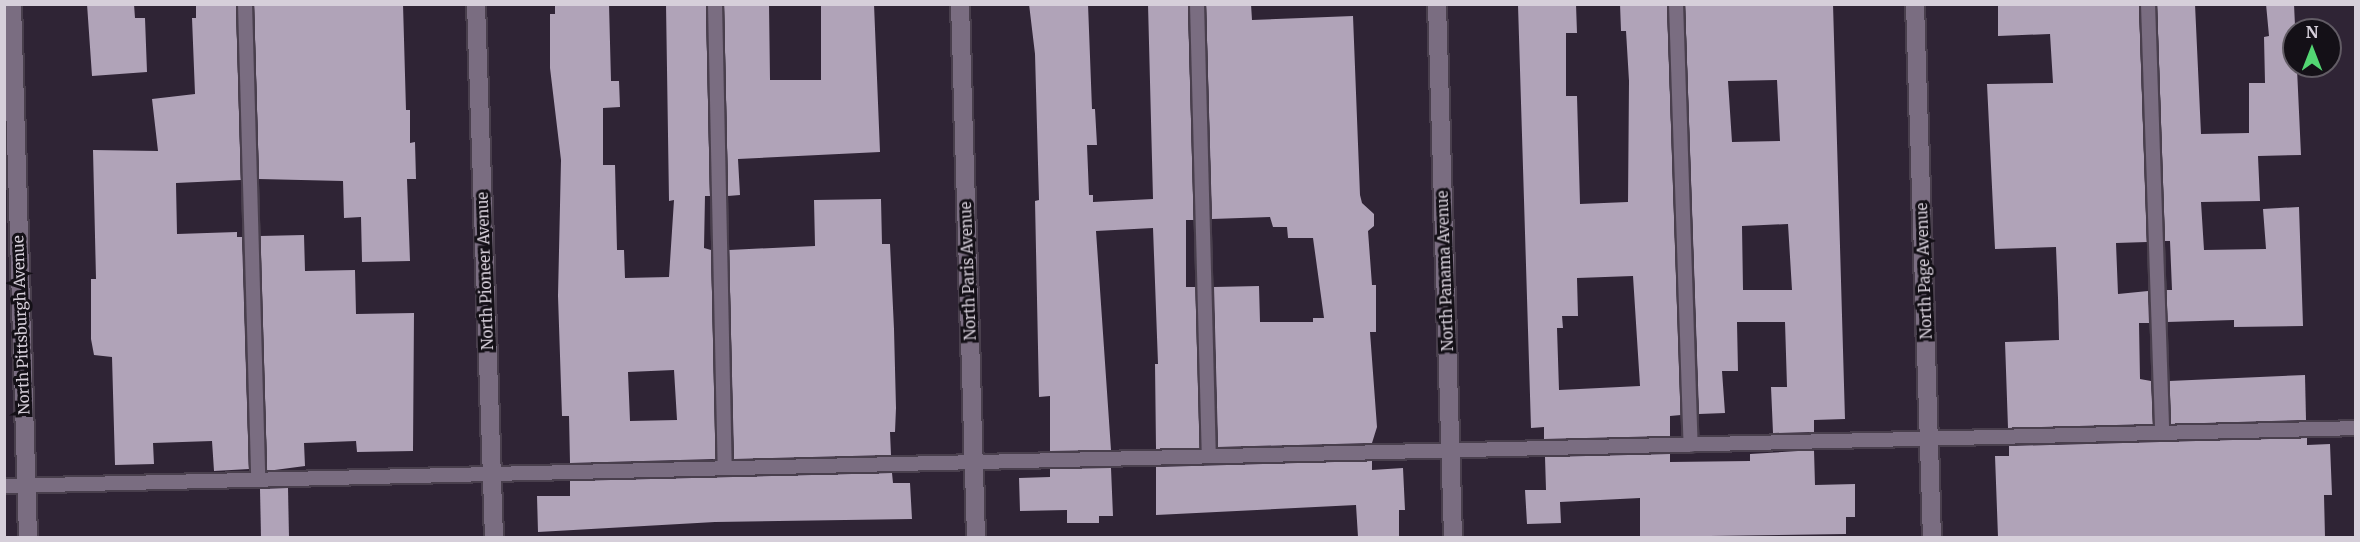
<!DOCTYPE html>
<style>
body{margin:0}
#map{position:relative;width:2360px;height:542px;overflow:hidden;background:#2f2435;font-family:Merriweather,serif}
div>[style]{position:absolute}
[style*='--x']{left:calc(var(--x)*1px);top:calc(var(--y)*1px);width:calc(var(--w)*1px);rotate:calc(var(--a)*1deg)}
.building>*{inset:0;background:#b0a3b8}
.roads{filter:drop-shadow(2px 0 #493f4d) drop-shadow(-2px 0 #493f4d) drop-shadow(0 2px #493f4d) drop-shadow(0 -2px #493f4d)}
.lane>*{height:14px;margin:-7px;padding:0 7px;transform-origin:7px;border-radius:7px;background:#7a6d81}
.street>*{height:18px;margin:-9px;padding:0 9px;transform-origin:9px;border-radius:9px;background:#7a6d81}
span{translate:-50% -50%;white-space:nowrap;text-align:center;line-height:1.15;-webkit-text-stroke:6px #141017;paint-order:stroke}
.street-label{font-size:15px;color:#d6cfda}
.frame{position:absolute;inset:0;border:6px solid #d6cfda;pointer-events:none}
.north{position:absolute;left:2282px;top:18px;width:60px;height:60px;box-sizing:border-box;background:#141017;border:2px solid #625c65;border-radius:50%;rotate:0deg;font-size:16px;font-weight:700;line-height:24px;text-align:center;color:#d6cfda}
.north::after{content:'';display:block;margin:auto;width:21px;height:27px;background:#53d673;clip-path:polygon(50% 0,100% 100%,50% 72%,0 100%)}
</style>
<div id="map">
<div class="building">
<i style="clip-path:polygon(87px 4px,134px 4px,135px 18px,145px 18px,147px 72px,92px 76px)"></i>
<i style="clip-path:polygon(196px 4px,236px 4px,241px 180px,176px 183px,177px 234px,237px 232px,237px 237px,242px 237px,249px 469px,214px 471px,212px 441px,153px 443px,154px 464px,115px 465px,112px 357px,94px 355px,91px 339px,91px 279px,96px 279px,93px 150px,158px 151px,152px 99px,195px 94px,192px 18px,196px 18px)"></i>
<i style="clip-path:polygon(254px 4px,403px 4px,406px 110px,410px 110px,410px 143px,415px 142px,416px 179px,407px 179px,410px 261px,362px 262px,361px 217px,344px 218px,343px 181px,259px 179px)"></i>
<i style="clip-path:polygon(evenodd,555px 4px,609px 4px,611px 81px,619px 81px,620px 107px,603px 108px,603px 165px,615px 165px,617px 250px,624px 250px,625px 278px,669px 277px,674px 200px,669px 201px,666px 4px,706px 4px,710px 196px,705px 196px,704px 248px,711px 250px,716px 459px,570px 463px,569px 416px,562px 416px,558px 296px,561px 160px,550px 68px,550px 14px,555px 14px,555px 4px,674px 370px,677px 420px,630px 421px,628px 372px,674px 370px)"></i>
<i style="clip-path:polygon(724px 4px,769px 4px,770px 80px,821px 80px,821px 4px,874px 4px,880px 152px,738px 159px,740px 195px,728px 196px)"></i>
<i style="clip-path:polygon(1029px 4px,1088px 4px,1092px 109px,1095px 109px,1097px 145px,1087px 145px,1089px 195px,1093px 195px,1093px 202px,1153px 199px,1148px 4px,1188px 4px,1194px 220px,1186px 220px,1186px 287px,1196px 287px,1200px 448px,1156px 449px,1155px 364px,1158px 364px,1153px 228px,1096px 231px,1111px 450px,1050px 451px,1050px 396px,1039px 397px,1035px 201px,1039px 200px,1035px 54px)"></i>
<i style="clip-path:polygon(1206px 4px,1251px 4px,1252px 20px,1353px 16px,1360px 195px,1362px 203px,1374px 214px,1374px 226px,1368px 231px,1372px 285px,1376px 285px,1376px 332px,1370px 332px,1377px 427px,1372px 443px,1218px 447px,1214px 287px,1259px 286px,1260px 322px,1313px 322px,1313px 318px,1324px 318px,1313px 238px,1288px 238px,1287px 227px,1273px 227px,1270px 217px,1212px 219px)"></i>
<i style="clip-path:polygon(evenodd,1576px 4px,1577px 33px,1566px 33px,1566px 96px,1577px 96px,1580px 204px,1628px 202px,1629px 81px,1626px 31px,1621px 31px,1620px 4px,1667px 4px,1681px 415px,1670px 416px,1670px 436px,1544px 439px,1544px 427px,1531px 428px,1518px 5px,1576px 4px,1633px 276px,1640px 386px,1559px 390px,1557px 328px,1563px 328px,1562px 316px,1578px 316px,1577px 278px,1633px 276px)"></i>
<i style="clip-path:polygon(evenodd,1685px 4px,1833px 4px,1845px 419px,1814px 420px,1814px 432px,1773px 433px,1771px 387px,1787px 387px,1785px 322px,1737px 322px,1738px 371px,1722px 371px,1725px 413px,1699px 414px,1685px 4px,1777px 80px,1780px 141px,1732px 142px,1728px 81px,1777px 80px,1685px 4px,1788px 224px,1792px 290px,1743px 290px,1742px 226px,1788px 224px)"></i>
<i style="clip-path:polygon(1998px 4px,2139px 4px,2147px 242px,2116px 243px,2118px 294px,2148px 291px,2149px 323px,2139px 323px,2140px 379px,2151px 381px,2153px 424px,2008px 428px,2005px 342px,2059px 340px,2058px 298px,2056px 247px,1995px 249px,1987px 84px,2053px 83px,2050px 34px,1998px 36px)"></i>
<i style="clip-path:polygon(2157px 4px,2195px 4px,2201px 134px,2249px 133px,2249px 83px,2265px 83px,2264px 37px,2269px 36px,2266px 4px,2294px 4px,2301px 155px,2258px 156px,2260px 201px,2201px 202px,2204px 250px,2266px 249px,2263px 209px,2299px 207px,2303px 326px,2234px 327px,2234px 320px,2167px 322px,2166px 290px,2172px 290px,2170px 241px,2165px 241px)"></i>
<i style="clip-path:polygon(881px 199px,882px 244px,890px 244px,894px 329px,896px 408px,895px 432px,890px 432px,891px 455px,734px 459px,729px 250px,815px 246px,814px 200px)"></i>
<i style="clip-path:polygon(304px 235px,305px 271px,355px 270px,356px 314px,414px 313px,413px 451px,357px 452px,356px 441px,304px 443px,305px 466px,267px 471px,260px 236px)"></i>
<i style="clip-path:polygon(2305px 375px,2306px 420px,2171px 424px,2169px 381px)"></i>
<i style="clip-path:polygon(2307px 438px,2307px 445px,2330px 444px,2332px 495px,2324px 495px,2325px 537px,1998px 537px,1995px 456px,2009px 456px,2009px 446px)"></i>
<i style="clip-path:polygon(1814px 450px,1815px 485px,1855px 484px,1855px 517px,1846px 517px,1846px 534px,1640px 537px,1640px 498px,1560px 502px,1561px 523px,1527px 524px,1525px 490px,1546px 490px,1545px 457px,1670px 454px,1670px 462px,1750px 461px,1750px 454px)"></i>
<i style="clip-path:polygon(1372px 461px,1372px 470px,1403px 468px,1405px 510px,1399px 510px,1399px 537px,1358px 537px,1356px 505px,1156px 515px,1156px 467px)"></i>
<i style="clip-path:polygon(1111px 468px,1113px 516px,1099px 516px,1099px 523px,1067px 523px,1067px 510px,1020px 511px,1019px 478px,1050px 477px,1050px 469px)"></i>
<i style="clip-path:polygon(892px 473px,893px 483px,910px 483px,912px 519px,715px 522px,538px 532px,537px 496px,570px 496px,570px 481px)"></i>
<i style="clip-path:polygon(288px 488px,289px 537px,261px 537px,260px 489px)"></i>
</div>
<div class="roads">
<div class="lane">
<i style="--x:245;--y:4;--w:475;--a:88.4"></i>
<i style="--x:715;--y:4;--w:464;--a:88.8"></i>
<i style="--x:1197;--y:4;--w:452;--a:88.5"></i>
<i style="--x:1676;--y:4;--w:441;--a:88.1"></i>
<i style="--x:2148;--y:4;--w:429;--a:88.1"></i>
<i style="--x:4;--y:486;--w:2353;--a:-1.41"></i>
</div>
<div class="street">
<i style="--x:12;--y:4;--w:534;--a:88.28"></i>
<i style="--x:476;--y:4;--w:534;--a:88.07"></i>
<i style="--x:960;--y:4;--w:534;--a:88.28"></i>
<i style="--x:1437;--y:4;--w:534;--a:88.28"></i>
<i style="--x:1915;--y:4;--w:534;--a:88.18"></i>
</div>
</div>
<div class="street-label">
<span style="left:485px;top:271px;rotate:-92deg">North Pioneer Avenue</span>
<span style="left:968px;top:271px;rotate:-92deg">North Paris Avenue</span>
<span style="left:1445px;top:271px;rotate:-92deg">North Panama Avenue</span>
<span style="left:1924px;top:271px;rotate:-92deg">North Page Avenue</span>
<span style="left:21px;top:325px;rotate:-92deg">North Pittsburgh Avenue</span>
</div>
<div class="frame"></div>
<div class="north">N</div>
</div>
